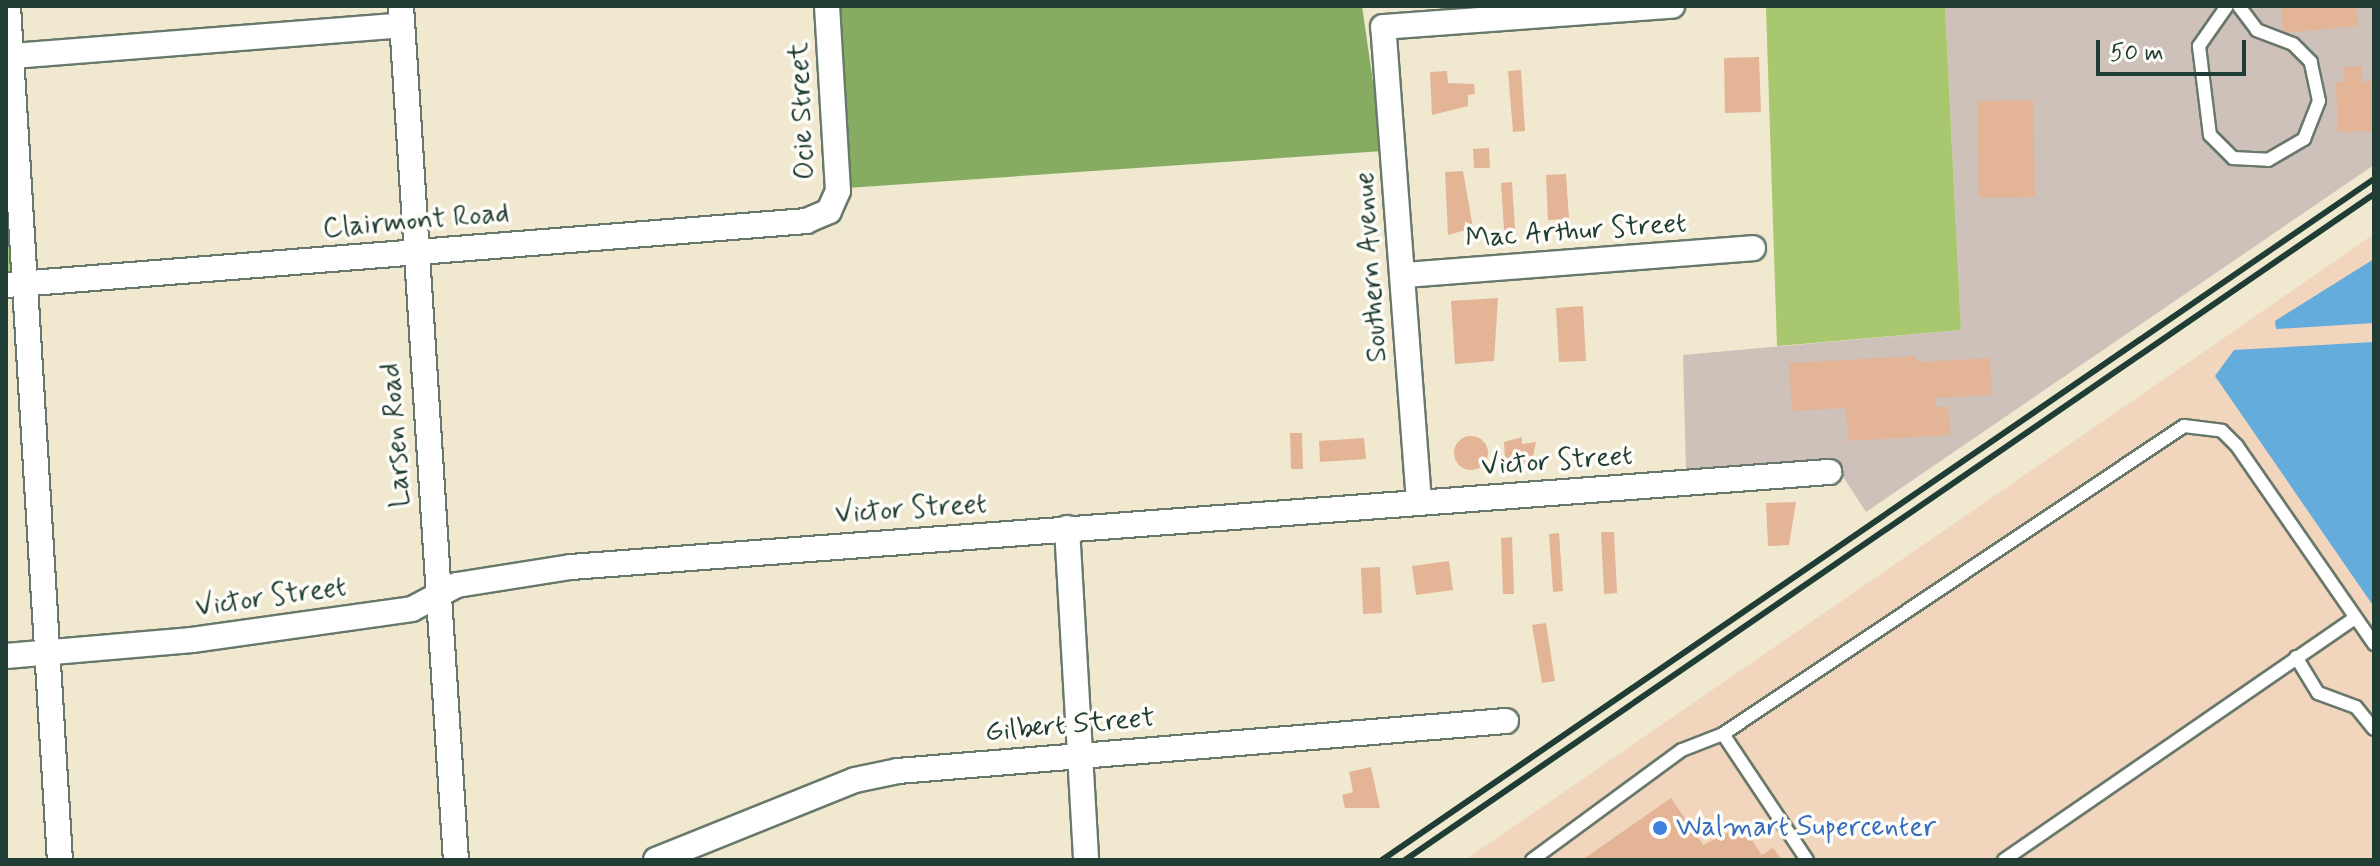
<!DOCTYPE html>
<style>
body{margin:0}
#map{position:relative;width:2380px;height:866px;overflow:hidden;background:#f0e9d0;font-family:Mynerve,sans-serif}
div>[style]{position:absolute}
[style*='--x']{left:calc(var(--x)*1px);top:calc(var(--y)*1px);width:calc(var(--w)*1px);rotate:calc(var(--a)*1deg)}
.built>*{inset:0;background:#f1d5bd}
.industrial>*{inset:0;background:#cec1ba}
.green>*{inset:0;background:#a8c76e}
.forest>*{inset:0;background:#86ac61}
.water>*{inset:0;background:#64acdb}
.building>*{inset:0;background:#e4b496}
.round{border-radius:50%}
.roads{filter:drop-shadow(2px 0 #68796b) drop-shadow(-2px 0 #68796b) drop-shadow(0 2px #68796b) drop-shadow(0 -2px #68796b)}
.lane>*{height:12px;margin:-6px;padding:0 6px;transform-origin:6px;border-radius:6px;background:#fff}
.street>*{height:24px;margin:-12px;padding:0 12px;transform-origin:12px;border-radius:12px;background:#fff}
.rail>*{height:6px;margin:-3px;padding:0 3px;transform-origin:3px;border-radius:3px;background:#1f3d34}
.dots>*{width:22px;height:22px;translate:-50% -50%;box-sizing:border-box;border:4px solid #fdfcf7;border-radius:50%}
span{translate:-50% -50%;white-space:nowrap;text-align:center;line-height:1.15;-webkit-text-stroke:7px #fdfcf7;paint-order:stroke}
.street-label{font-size:28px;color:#1f3d34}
.shop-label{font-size:28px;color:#366cbe}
.left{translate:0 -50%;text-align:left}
.frame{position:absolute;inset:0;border:8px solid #1f3d34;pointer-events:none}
.scale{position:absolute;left:2096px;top:40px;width:150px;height:36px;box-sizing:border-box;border:4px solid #1f3d34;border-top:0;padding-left:10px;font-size:24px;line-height:28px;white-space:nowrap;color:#1f3d34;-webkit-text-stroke:6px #fdfcf7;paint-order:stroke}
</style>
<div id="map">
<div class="built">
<i style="clip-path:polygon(2374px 234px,2374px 860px,1465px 860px,2221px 340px)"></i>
</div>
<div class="industrial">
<i style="clip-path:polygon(1945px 6px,2374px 6px,2374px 165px,1866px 512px,1834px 463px,1686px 472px,1683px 355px,1961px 330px)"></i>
</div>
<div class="green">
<i style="clip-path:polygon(1945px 6px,1961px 330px,1777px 346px,1766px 8px)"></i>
<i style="clip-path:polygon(6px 154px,18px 268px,6px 278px)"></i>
</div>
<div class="forest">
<i style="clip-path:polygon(833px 6px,1362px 6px,1383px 151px,847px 188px)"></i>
</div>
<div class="water">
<i style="clip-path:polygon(2374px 259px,2374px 323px,2276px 329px,2275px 321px)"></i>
<i style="clip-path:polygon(2374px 342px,2374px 607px,2215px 376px,2234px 350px)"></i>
</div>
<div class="building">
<i style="clip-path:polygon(2281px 6px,2356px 6px,2358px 26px,2283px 33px)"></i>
<i style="clip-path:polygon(1759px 57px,1761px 112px,1725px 113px,1724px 58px)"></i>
<i style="clip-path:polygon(2362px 66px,2362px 82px,2374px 81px,2374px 131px,2338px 132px,2336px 83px,2344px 82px,2343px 67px)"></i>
<i style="clip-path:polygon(1521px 70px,1525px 131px,1513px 132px,1508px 71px)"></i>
<i style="clip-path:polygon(1447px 71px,1448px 83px,1474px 84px,1475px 94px,1468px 95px,1468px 106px,1432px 115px,1430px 72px)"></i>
<i style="clip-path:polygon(2033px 100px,2035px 197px,1979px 198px,1977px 101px)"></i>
<i style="clip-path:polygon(1489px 148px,1490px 168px,1474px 168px,1473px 149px)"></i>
<i style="clip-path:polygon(1463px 171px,1473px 228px,1448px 235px,1445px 172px)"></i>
<i style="clip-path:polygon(1566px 174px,1569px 219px,1548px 220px,1546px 175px)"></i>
<i style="clip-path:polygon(1512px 182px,1515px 229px,1504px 230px,1501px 183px)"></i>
<i style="clip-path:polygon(1498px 298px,1494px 361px,1455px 364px,1451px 301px)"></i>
<i style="clip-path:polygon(1583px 306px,1586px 361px,1559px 362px,1556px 308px)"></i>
<i style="clip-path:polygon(1916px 356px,1917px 362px,1990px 358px,1992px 395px,1936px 398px,1936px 407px,1948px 406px,1950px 435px,1848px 441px,1846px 408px,1792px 411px,1789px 363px)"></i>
<i style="clip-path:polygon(1290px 433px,1302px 433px,1303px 469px,1291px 469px)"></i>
<i class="round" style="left:1454px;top:436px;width:34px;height:34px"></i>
<i style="clip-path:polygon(1522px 437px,1522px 444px,1536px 442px,1531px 466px,1505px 461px,1504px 442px)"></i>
<i style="clip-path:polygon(1364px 438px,1366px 459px,1320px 462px,1319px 441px)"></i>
<i style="clip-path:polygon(1796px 502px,1789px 545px,1768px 546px,1766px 503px)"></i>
<i style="clip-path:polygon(1601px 532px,1614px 532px,1617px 593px,1604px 594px)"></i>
<i style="clip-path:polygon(1559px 533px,1563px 591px,1553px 592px,1549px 534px)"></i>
<i style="clip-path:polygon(1512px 537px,1514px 594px,1503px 594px,1501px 538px)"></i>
<i style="clip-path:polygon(1449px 561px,1453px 590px,1416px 595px,1412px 566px)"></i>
<i style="clip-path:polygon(1380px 567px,1382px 613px,1363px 614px,1361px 568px)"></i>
<i style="clip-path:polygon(1546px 623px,1555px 681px,1542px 683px,1532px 625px)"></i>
<i style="clip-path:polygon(1371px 767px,1380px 808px,1345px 808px,1342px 795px,1353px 792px,1349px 772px)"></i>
<i style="clip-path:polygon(1671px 798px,1703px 845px,1742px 826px,1762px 855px,1773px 848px,1782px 860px,1582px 860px)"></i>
</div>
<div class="roads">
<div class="lane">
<i style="--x:2227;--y:6;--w:49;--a:125"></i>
<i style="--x:2199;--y:46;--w:90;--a:83"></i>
<i style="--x:2210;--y:135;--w:33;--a:45"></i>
<i style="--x:2233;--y:158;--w:35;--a:3"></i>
<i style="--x:2268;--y:160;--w:42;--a:-30.3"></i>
<i style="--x:2304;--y:139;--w:41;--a:-68.5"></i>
<i style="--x:2319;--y:101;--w:40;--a:-102"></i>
<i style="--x:2311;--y:62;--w:25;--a:-135"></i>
<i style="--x:2293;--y:44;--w:39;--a:-159"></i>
<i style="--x:2257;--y:30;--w:30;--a:-127"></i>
<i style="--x:2296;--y:657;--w:42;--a:58.6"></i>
<i style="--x:2318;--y:693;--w:40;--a:20.2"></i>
<i style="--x:2356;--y:707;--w:28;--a:51"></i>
<i style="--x:1532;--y:860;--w:186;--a:-36.3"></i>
<i style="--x:1682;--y:750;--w:44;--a:-21.3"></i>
<i style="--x:1807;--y:860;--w:151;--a:-123.7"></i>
<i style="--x:1723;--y:734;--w:554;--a:-33.75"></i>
<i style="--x:2184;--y:426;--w:38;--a:7"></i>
<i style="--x:2222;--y:431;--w:21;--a:45"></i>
<i style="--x:2237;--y:446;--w:241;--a:55.3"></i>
<i style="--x:2004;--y:860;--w:426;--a:-34.6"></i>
</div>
<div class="street">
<i style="--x:8;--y:6;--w:856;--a:86.52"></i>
<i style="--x:401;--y:6;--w:856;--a:86.32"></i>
<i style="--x:12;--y:56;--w:391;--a:-4.5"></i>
<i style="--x:1404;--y:275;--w:350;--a:-4.4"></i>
<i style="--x:6;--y:285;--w:803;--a:-4.57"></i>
<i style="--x:806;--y:221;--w:25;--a:-23"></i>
<i style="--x:829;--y:211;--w:22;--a:-66"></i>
<i style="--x:838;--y:191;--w:185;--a:-93.4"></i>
<i style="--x:1419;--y:502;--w:476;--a:-94.3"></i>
<i style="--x:1383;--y:27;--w:290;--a:-4.2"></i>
<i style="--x:1067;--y:528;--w:333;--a:86.7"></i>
<i style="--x:6;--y:656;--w:187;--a:-4.9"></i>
<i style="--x:192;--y:640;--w:222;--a:-8"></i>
<i style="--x:412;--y:609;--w:51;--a:-28.1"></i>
<i style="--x:457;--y:585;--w:115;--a:-9"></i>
<i style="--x:571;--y:567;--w:1262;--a:-4.32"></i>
<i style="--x:656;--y:860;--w:214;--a:-21.9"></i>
<i style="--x:855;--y:780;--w:44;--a:-11.8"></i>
<i style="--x:898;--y:771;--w:610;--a:-4.7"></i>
</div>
</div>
<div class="rail">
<i style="--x:1382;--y:860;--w:1203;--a:-34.47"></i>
<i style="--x:1405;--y:860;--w:1176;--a:-34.5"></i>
</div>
<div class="dots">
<i style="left:1660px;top:828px;background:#3f7fe0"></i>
</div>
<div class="street-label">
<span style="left:803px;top:111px;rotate:-93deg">Ocie Street</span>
<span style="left:416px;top:222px;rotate:-5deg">Clairmont Road</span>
<span style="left:1576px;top:232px;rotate:-4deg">Mac Arthur Street</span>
<span style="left:1372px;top:267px;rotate:-94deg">Southern Avenue</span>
<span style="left:397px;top:435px;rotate:-94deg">Larsen Road</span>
<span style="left:1557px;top:462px;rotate:-4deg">Victor Street</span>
<span style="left:911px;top:510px;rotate:-4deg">Victor Street</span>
<span style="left:271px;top:598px;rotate:-8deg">Victor Street</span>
<span style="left:1070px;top:726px;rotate:-5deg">Gilbert Street</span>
</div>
<div class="shop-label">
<span class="left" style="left:1676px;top:828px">Walmart Supercenter</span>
</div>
<div class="frame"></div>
<div class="scale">50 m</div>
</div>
